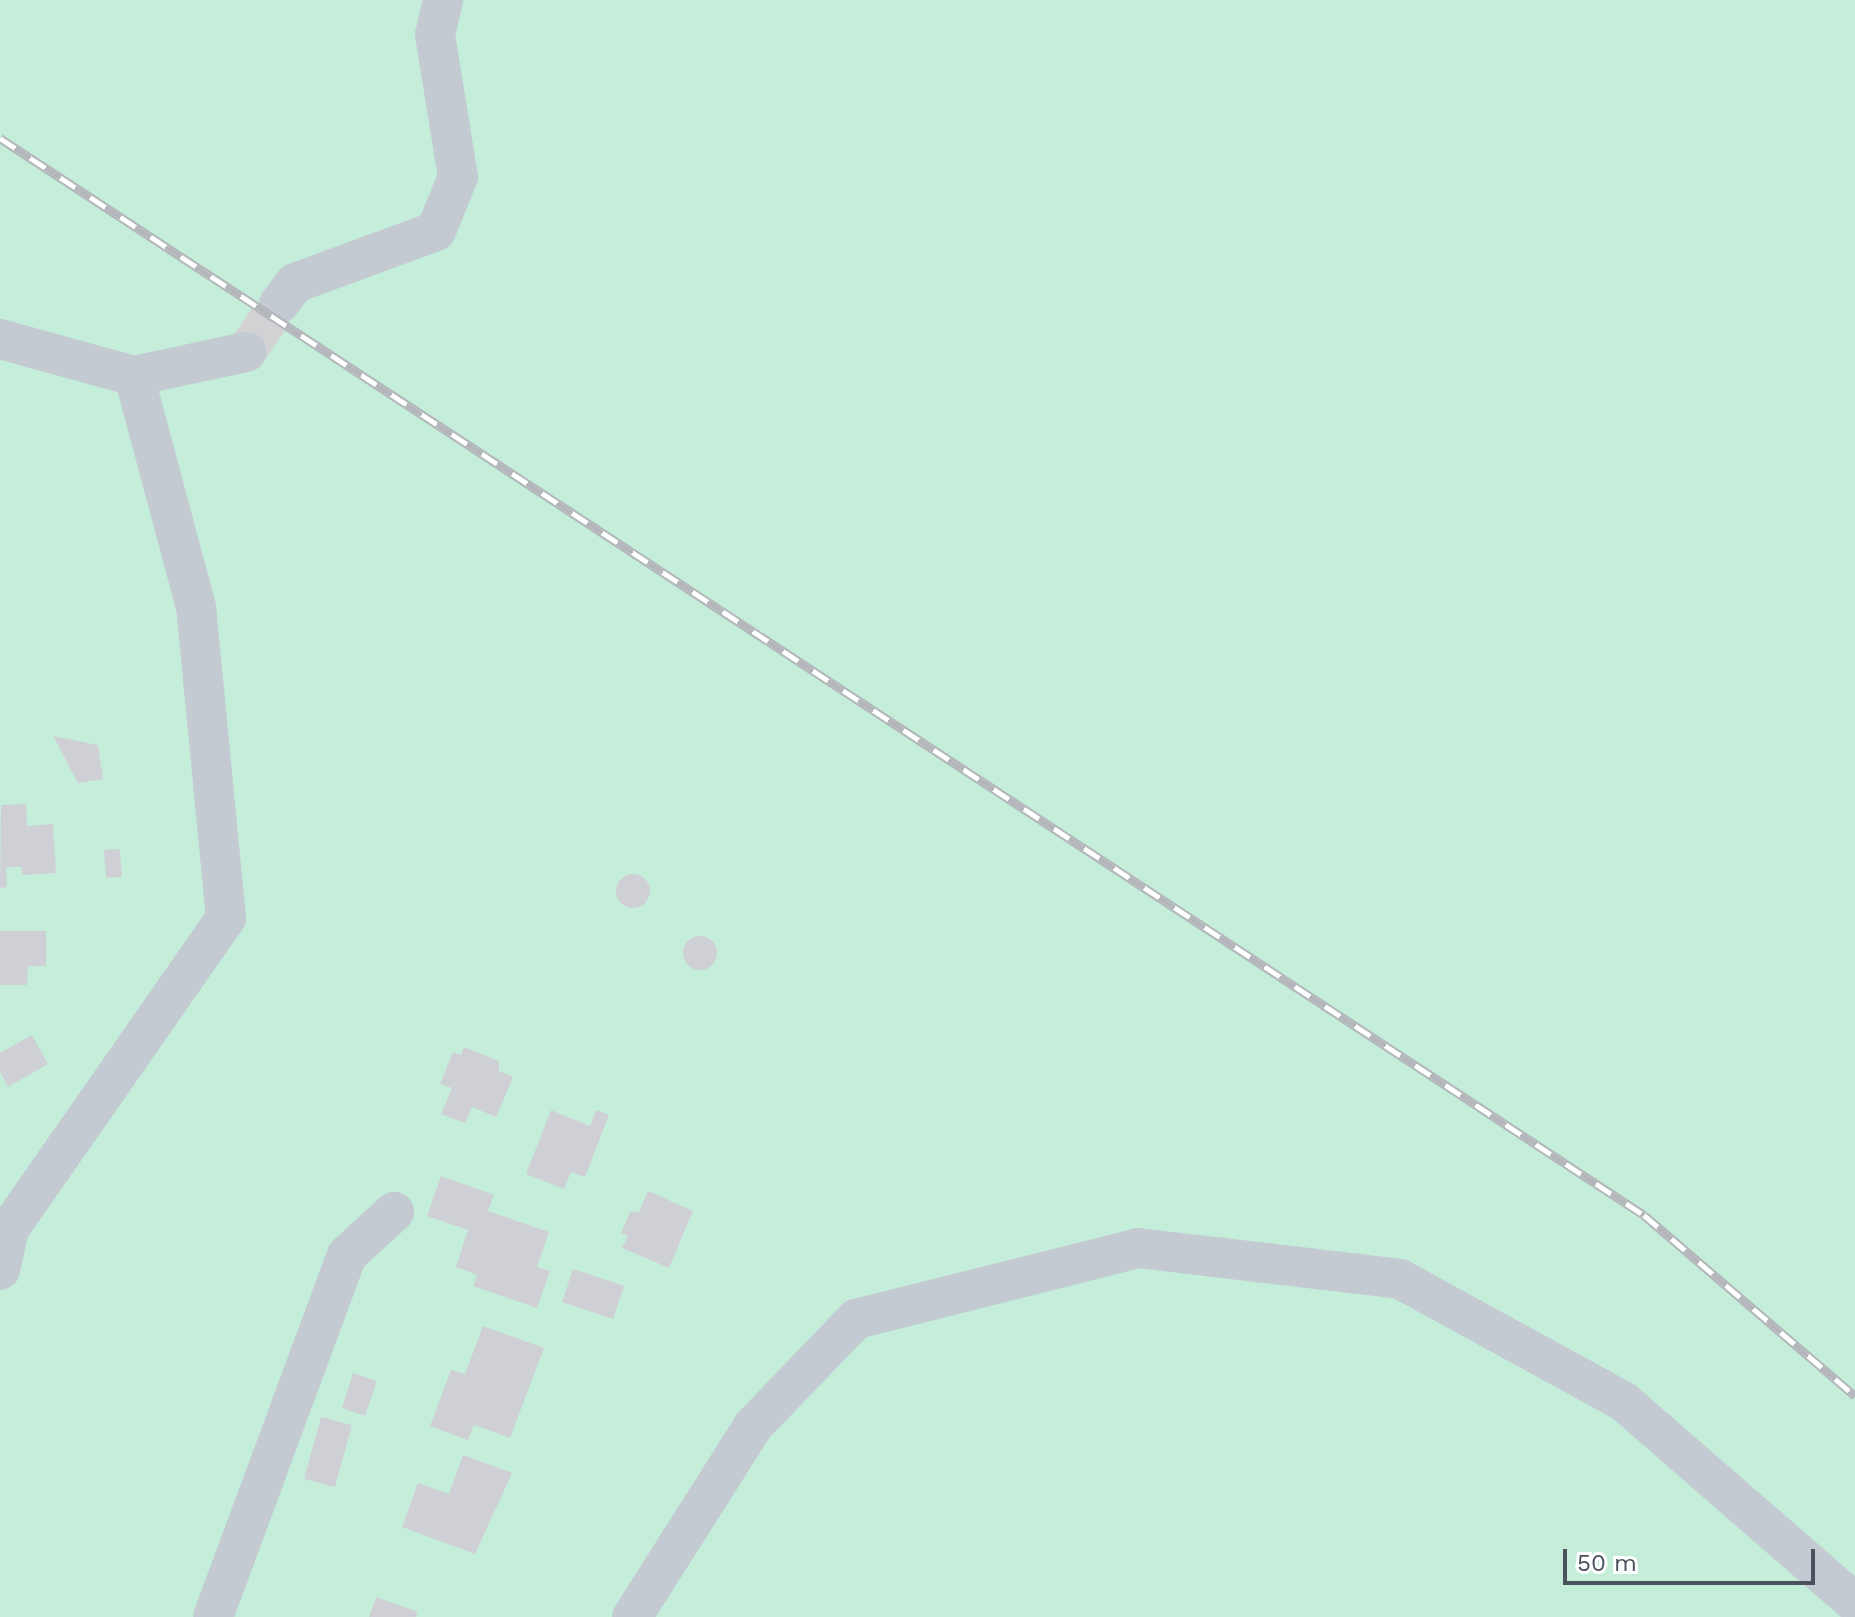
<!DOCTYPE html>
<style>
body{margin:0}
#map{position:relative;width:1855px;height:1617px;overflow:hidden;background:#f4f2f2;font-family:"Work Sans",sans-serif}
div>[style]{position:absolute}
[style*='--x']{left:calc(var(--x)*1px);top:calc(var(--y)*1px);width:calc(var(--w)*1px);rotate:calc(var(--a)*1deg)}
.green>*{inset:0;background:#c4eeda}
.building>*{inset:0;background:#cfd0d6}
.round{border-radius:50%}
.minor-tunnel>*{height:40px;margin-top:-20px;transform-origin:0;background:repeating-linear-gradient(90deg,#d2d2d4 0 40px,transparent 0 60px)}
.minor>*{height:40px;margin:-20px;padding:0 20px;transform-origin:20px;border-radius:20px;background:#c4cad2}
.rail>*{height:9px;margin-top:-4.5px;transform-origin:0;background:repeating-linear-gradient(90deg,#fff 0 18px,#b4b6bb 0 36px);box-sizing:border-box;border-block:2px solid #b4b6bb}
span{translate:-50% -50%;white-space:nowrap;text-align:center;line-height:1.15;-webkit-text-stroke:7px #fff;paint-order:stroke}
.scale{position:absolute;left:1563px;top:1549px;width:252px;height:36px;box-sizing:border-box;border:4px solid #4a525e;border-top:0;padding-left:10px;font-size:24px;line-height:28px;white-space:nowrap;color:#4a525e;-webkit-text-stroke:6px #fff;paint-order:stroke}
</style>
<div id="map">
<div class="green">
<i style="clip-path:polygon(0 0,1855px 0,1855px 1617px,0 1617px)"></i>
</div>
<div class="building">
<i style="clip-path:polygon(53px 736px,98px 745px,103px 779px,78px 783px)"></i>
<i style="clip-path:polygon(26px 804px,27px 826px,53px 824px,56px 873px,22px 875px,21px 867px,6px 867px,7px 887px,0 888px,1px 805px)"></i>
<i style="clip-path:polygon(120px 849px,122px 877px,106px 878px,104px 850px)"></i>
<i class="round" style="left:616px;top:874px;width:34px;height:34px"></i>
<i style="clip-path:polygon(0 931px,46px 931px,46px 966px,28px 966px,27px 985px,0 985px)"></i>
<i class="round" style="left:683px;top:936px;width:34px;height:34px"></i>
<i style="clip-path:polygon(32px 1035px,48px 1064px,8px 1087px,0 1072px,0 1053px)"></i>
<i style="clip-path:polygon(464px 1047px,499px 1061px,499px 1071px,513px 1077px,496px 1117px,472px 1107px,465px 1123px,441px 1114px,452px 1088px,440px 1084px,453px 1052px,461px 1055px)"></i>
<i style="clip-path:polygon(551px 1110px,590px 1126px,596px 1110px,609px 1115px,585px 1177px,571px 1172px,564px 1189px,526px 1174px)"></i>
<i style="clip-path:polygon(441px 1176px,494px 1195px,488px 1211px,549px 1232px,537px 1267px,550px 1271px,537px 1308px,473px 1286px,477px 1275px,456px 1267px,468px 1230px,427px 1216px)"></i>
<i style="clip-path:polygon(648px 1191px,693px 1211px,669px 1268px,622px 1248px,628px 1236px,621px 1233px,630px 1212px,639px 1212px)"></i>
<i style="clip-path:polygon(573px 1269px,624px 1286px,613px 1319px,562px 1302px)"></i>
<i style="clip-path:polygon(483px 1326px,544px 1348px,510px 1438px,474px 1425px,468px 1440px,430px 1426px,451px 1370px,465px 1374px)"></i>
<i style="clip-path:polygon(353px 1373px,377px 1381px,365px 1416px,342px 1408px)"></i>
<i style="clip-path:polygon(321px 1417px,352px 1425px,335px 1487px,304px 1479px)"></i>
<i style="clip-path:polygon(463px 1455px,512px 1473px,475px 1554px,402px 1527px,418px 1483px,449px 1494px)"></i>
<i style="clip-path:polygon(376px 1597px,418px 1612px,416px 1617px,369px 1617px)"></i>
</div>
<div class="minor-tunnel">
<i style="--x:246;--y:352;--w:58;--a:-55.5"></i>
</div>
<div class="minor">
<i style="--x:279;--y:304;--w:26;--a:-53"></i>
<i style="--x:295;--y:283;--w:150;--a:-20.2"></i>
<i style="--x:436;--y:231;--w:58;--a:-67.8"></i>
<i style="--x:458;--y:177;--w:144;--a:-99.2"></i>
<i style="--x:435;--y:35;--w:36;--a:-77"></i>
<i style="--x:0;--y:339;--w:139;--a:15.4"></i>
<i style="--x:134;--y:376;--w:115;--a:-12.1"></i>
<i style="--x:0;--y:1270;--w:42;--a:-77.6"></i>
<i style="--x:9;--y:1229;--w:379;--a:-55.1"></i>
<i style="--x:226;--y:918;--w:312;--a:-95.5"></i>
<i style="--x:196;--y:607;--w:239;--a:-105"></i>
<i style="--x:213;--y:1617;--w:386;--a:-69.7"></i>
<i style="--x:347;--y:1255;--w:64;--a:-42.5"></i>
<i style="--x:632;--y:1617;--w:226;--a:-57.6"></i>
<i style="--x:753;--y:1426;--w:149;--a:-46.1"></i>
<i style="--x:856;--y:1319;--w:291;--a:-14.1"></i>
<i style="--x:1138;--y:1248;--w:264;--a:6.7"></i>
<i style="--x:1400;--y:1279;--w:254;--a:28.7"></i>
<i style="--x:1623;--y:1401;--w:308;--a:41"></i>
</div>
<div class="rail">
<i style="--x:0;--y:138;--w:1965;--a:33.23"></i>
<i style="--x:1644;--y:1215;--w:278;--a:40.6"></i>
</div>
<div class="scale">50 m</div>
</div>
